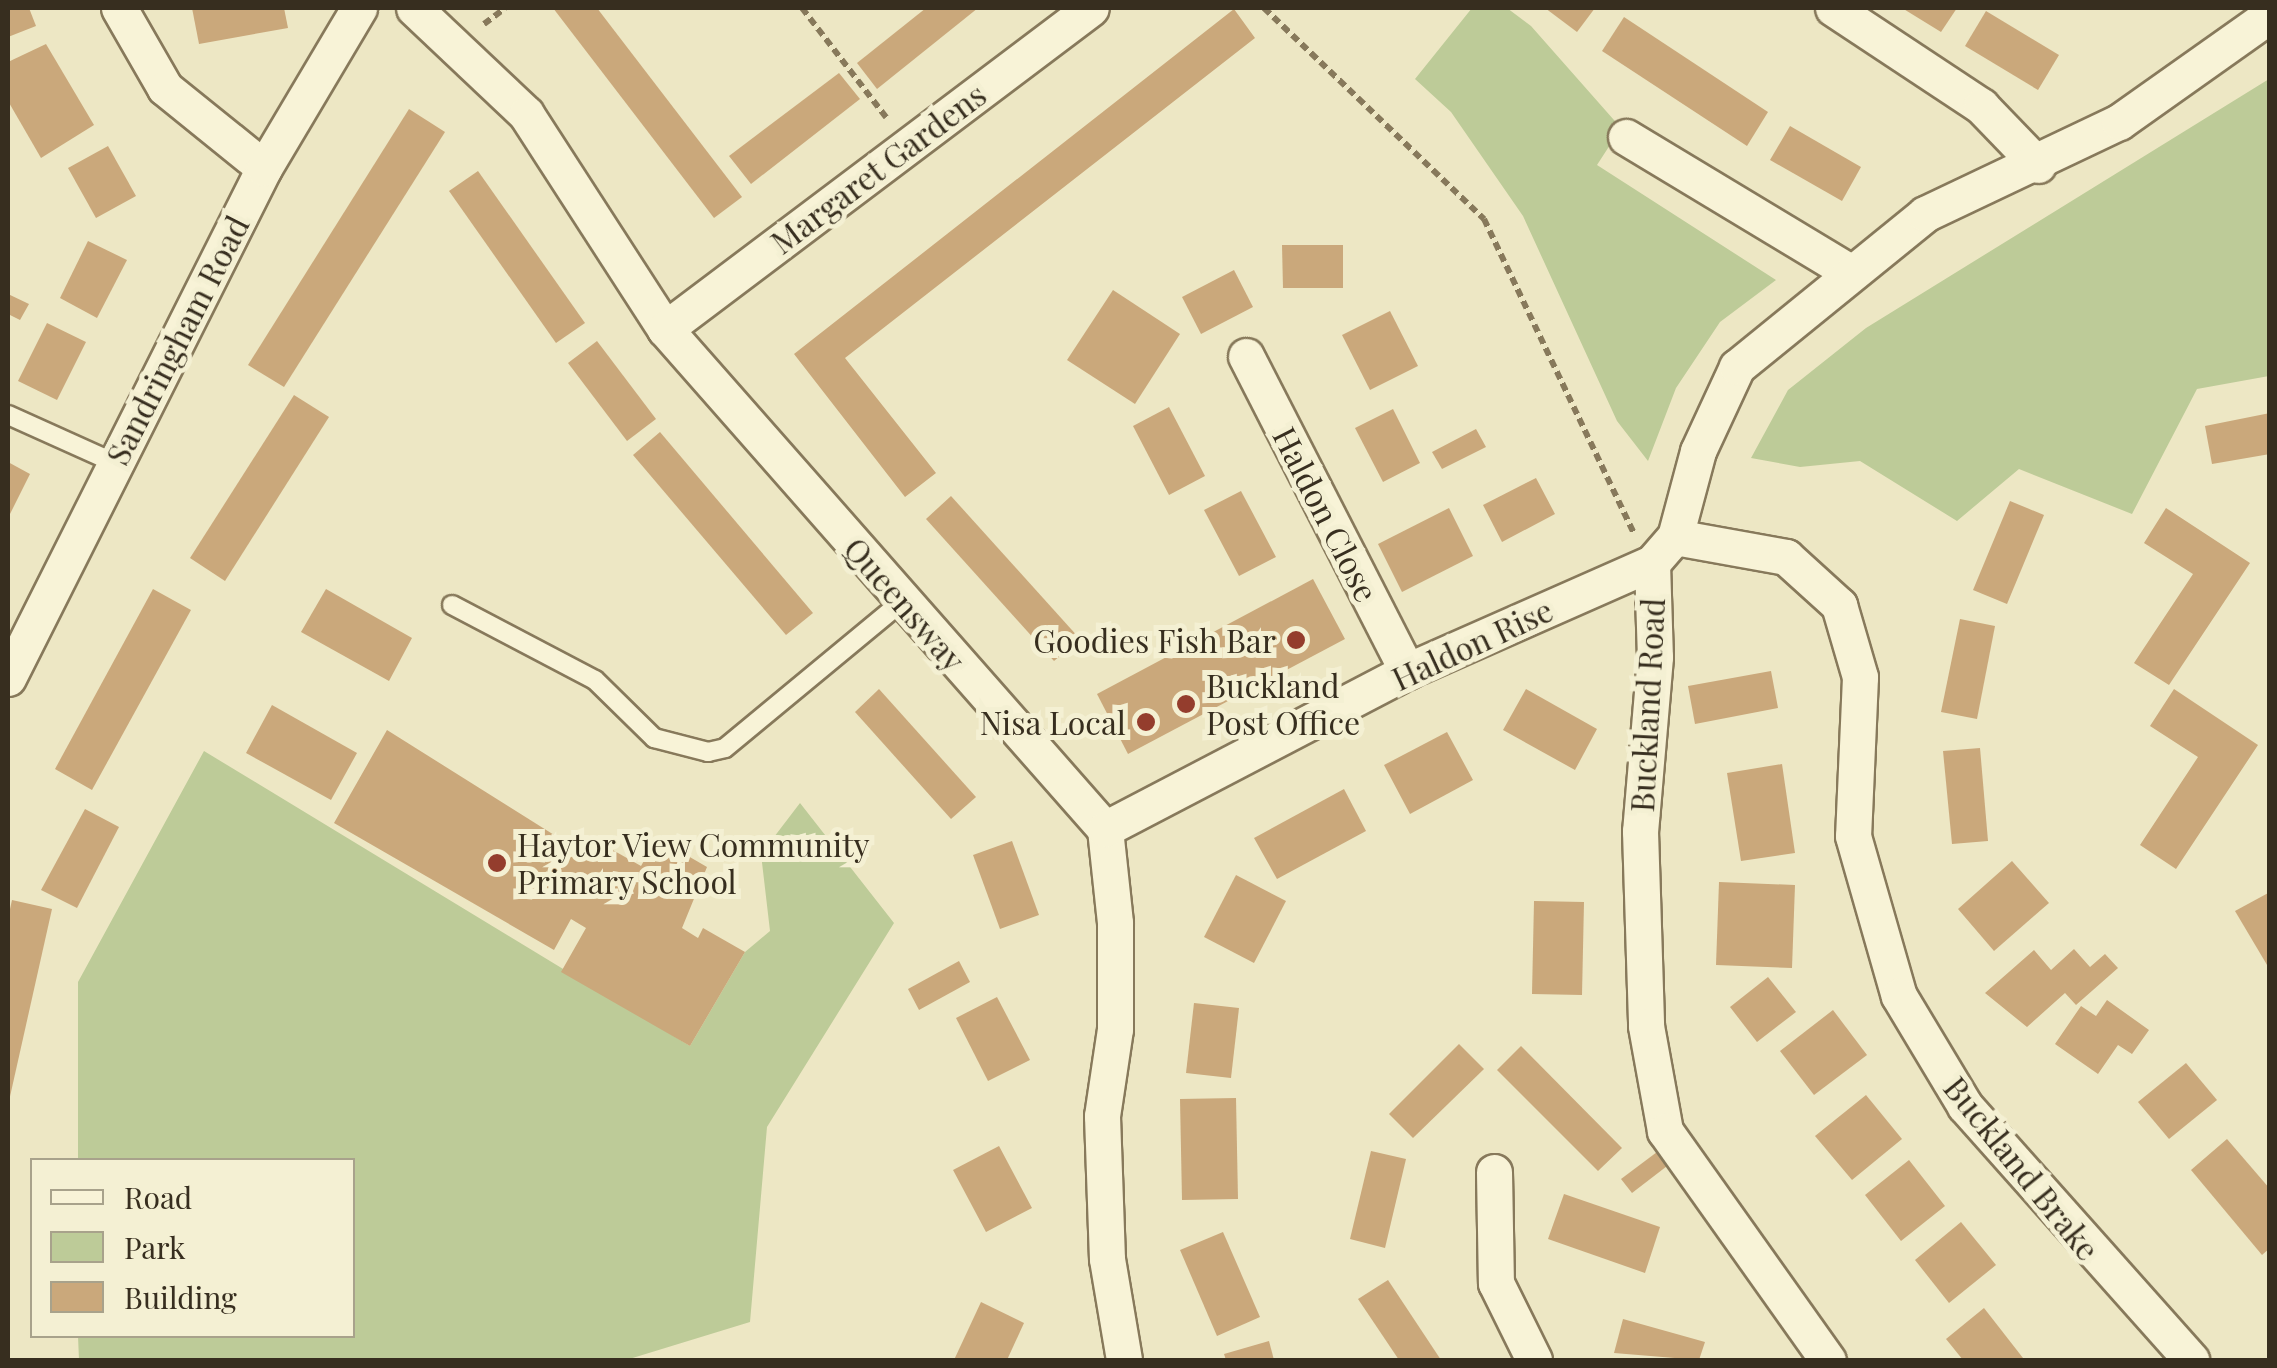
<!DOCTYPE html>
<style>
body{margin:0}
#map{position:relative;width:2277px;height:1368px;overflow:hidden;background:#ede7c4;font-family:"Playfair Display",serif}
div>[style]{position:absolute}
[style*='--x']{left:calc(var(--x)*1px);top:calc(var(--y)*1px);width:calc(var(--w)*1px);rotate:calc(var(--a)*1deg)}
.green>*{inset:0;background:#bdcb98}
.building>*{inset:0;background:#caa87b}
.path>*{height:6px;margin-top:-3px;transform-origin:0;background:repeating-linear-gradient(90deg,#87795b 0 8px,transparent 0 13px)}
.roads{filter:drop-shadow(2px 0 #87795b) drop-shadow(-2px 0 #87795b) drop-shadow(0 2px #87795b) drop-shadow(0 -2px #87795b)}
.lane>*{height:18px;margin:-9px;padding:0 9px;transform-origin:9px;border-radius:9px;background:#f8f3d7}
.street>*{height:35px;margin:-17.5px;padding:0 17.5px;transform-origin:17.5px;border-radius:17.5px;background:#f8f3d7}
.dots>*{width:28px;height:28px;translate:-50% -50%;box-sizing:border-box;border:5px solid #f4f0d3;border-radius:50%}
span{translate:-50% -50%;white-space:nowrap;text-align:center;line-height:1.15;-webkit-text-stroke:10px #f4f0d3;paint-order:stroke}
.street-label{font-size:32px;color:#372e1f}
.poi-label{font-size:32px;color:#372e1f}
.right{translate:-100% -50%;text-align:right}
.left{translate:0 -50%;text-align:left}
.frame{position:absolute;inset:0;border:10px solid #372e1f;pointer-events:none}
.legend{position:absolute;left:30px;top:1158px;width:325px;height:180px;box-sizing:border-box;background:#f4f0d3;border:2px solid #a8a28b;margin:0;padding:12px 18px;list-style:none;font-size:30px;color:#372e1f}
.legend li{display:flex;align-items:center;gap:20px;height:50px}
.legend b{width:50px;border:2px solid #a8a28b}
</style>
<div id="map">
<div class="green">
<i style="clip-path:polygon(1472px 8px,1507px 8px,1531px 26px,1621px 128px,1597px 165px,1776px 280px,1720px 322px,1676px 388px,1648px 461px,1617px 421px,1523px 216px,1451px 112px,1415px 79px)"></i>
<i style="clip-path:polygon(2269px 79px,2269px 376px,2197px 389px,2132px 514px,2019px 469px,1957px 521px,1860px 461px,1800px 467px,1751px 458px,1788px 390px,1866px 328px)"></i>
<i style="clip-path:polygon(204px 751px,690px 1046px,745px 952px,770px 931px,761px 854px,800px 803px,894px 923px,767px 1127px,750px 1322px,626px 1360px,79px 1360px,78px 1336px,352px 1336px,352px 1160px,78px 1160px,78px 982px)"></i>
</div>
<div class="building">
<i style="clip-path:polygon(8px 8px,29px 8px,36px 26px,8px 37px)"></i>
<i style="clip-path:polygon(192px 8px,284px 8px,288px 28px,199px 44px)"></i>
<i style="clip-path:polygon(553px 8px,597px 8px,742px 197px,714px 218px)"></i>
<i style="clip-path:polygon(926px 8px,978px 8px,877px 89px,857px 63px)"></i>
<i style="clip-path:polygon(1545px 8px,1595px 8px,1577px 32px)"></i>
<i style="clip-path:polygon(1902px 8px,1957px 8px,1941px 32px)"></i>
<i style="clip-path:polygon(1234px 9px,1255px 38px,845px 358px,936px 473px,905px 497px,794px 354px)"></i>
<i style="clip-path:polygon(1986px 11px,2059px 55px,2038px 90px,1965px 46px)"></i>
<i style="clip-path:polygon(1624px 17px,1768px 112px,1747px 146px,1602px 51px)"></i>
<i style="clip-path:polygon(46px 44px,94px 125px,41px 158px,8px 101px,8px 62px)"></i>
<i style="clip-path:polygon(839px 73px,860px 99px,751px 184px,729px 156px)"></i>
<i style="clip-path:polygon(409px 109px,445px 132px,284px 387px,248px 365px)"></i>
<i style="clip-path:polygon(1790px 126px,1861px 167px,1842px 201px,1770px 160px)"></i>
<i style="clip-path:polygon(108px 146px,136px 196px,96px 218px,68px 168px)"></i>
<i style="clip-path:polygon(478px 171px,585px 323px,556px 343px,449px 191px)"></i>
<i style="clip-path:polygon(88px 241px,127px 260px,97px 318px,60px 298px)"></i>
<i style="clip-path:polygon(1282px 245px,1343px 245px,1343px 288px,1283px 288px)"></i>
<i style="clip-path:polygon(1234px 270px,1253px 307px,1201px 334px,1182px 297px)"></i>
<i style="clip-path:polygon(1113px 290px,1180px 334px,1135px 404px,1067px 360px)"></i>
<i style="clip-path:polygon(8px 294px,29px 304px,20px 320px,8px 314px)"></i>
<i style="clip-path:polygon(1390px 311px,1418px 366px,1370px 390px,1342px 335px)"></i>
<i style="clip-path:polygon(47px 323px,86px 342px,57px 400px,18px 381px)"></i>
<i style="clip-path:polygon(597px 341px,656px 419px,627px 441px,568px 363px)"></i>
<i style="clip-path:polygon(294px 395px,329px 417px,225px 581px,190px 558px)"></i>
<i style="clip-path:polygon(1169px 407px,1205px 476px,1169px 495px,1133px 426px)"></i>
<i style="clip-path:polygon(1393px 409px,1420px 463px,1383px 482px,1355px 428px)"></i>
<i style="clip-path:polygon(2270px 413px,2270px 454px,2212px 464px,2205px 426px)"></i>
<i style="clip-path:polygon(1476px 429px,1486px 447px,1442px 469px,1432px 452px)"></i>
<i style="clip-path:polygon(660px 432px,813px 613px,786px 635px,633px 455px)"></i>
<i style="clip-path:polygon(8px 462px,30px 474px,8px 518px)"></i>
<i style="clip-path:polygon(1536px 478px,1555px 514px,1502px 542px,1483px 505px)"></i>
<i style="clip-path:polygon(1241px 491px,1276px 557px,1239px 576px,1204px 510px)"></i>
<i style="clip-path:polygon(951px 496px,1080px 639px,1054px 661px,926px 519px)"></i>
<i style="clip-path:polygon(2010px 501px,2044px 515px,2007px 604px,1973px 590px)"></i>
<i style="clip-path:polygon(1449px 508px,1473px 556px,1402px 592px,1378px 544px)"></i>
<i style="clip-path:polygon(2166px 508px,2250px 563px,2169px 685px,2134px 663px,2193px 574px,2144px 543px)"></i>
<i style="clip-path:polygon(1313px 579px,1345px 639px,1128px 754px,1097px 694px)"></i>
<i style="clip-path:polygon(153px 589px,191px 610px,92px 790px,55px 769px)"></i>
<i style="clip-path:polygon(326px 589px,412px 638px,389px 681px,301px 632px)"></i>
<i style="clip-path:polygon(1960px 619px,1995px 626px,1977px 719px,1941px 712px)"></i>
<i style="clip-path:polygon(1771px 671px,1778px 708px,1695px 724px,1688px 686px)"></i>
<i style="clip-path:polygon(879px 689px,976px 797px,951px 819px,855px 712px)"></i>
<i style="clip-path:polygon(1526px 689px,1597px 729px,1575px 770px,1503px 730px)"></i>
<i style="clip-path:polygon(2174px 689px,2258px 745px,2176px 869px,2140px 845px,2198px 757px,2150px 726px)"></i>
<i style="clip-path:polygon(272px 705px,357px 753px,331px 800px,246px 753px)"></i>
<i style="clip-path:polygon(387px 730px,586px 855px,595px 840px,641px 866px,657px 838px,707px 867px,682px 928px,698px 938px,703px 928px,745px 952px,690px 1046px,561px 972px,586px 928px,571px 919px,554px 950px,334px 823px)"></i>
<i style="clip-path:polygon(1447px 732px,1473px 780px,1410px 814px,1384px 765px)"></i>
<i style="clip-path:polygon(1980px 748px,1988px 841px,1952px 844px,1943px 751px)"></i>
<i style="clip-path:polygon(1782px 764px,1795px 853px,1741px 861px,1727px 773px)"></i>
<i style="clip-path:polygon(1344px 789px,1366px 831px,1277px 879px,1254px 838px)"></i>
<i style="clip-path:polygon(85px 809px,119px 827px,77px 908px,41px 890px)"></i>
<i style="clip-path:polygon(1012px 841px,1039px 915px,1000px 929px,973px 855px)"></i>
<i style="clip-path:polygon(2012px 861px,2049px 903px,1994px 951px,1958px 909px)"></i>
<i style="clip-path:polygon(1236px 875px,1286px 901px,1254px 963px,1204px 937px)"></i>
<i style="clip-path:polygon(1719px 882px,1795px 885px,1792px 968px,1716px 965px)"></i>
<i style="clip-path:polygon(2270px 892px,2270px 970px,2235px 911px)"></i>
<i style="clip-path:polygon(12px 900px,52px 909px,9px 1101px,8px 918px)"></i>
<i style="clip-path:polygon(1534px 901px,1584px 902px,1582px 995px,1532px 994px)"></i>
<i style="clip-path:polygon(2074px 949px,2090px 967px,2105px 954px,2118px 968px,2076px 1005px,2065px 993px,2027px 1027px,1985px 993px,2034px 950px,2051px 970px)"></i>
<i style="clip-path:polygon(959px 961px,970px 982px,919px 1010px,908px 989px)"></i>
<i style="clip-path:polygon(1768px 977px,1796px 1012px,1757px 1042px,1730px 1007px)"></i>
<i style="clip-path:polygon(997px 997px,1030px 1060px,988px 1081px,956px 1018px)"></i>
<i style="clip-path:polygon(2107px 1000px,2149px 1030px,2132px 1054px,2118px 1045px,2098px 1074px,2055px 1044px,2081px 1006px,2096px 1016px)"></i>
<i style="clip-path:polygon(1194px 1003px,1239px 1008px,1231px 1078px,1186px 1073px)"></i>
<i style="clip-path:polygon(1833px 1010px,1867px 1055px,1814px 1095px,1780px 1051px)"></i>
<i style="clip-path:polygon(1459px 1044px,1484px 1069px,1413px 1138px,1389px 1114px)"></i>
<i style="clip-path:polygon(1521px 1046px,1622px 1148px,1598px 1171px,1497px 1070px)"></i>
<i style="clip-path:polygon(2186px 1063px,2217px 1100px,2169px 1139px,2138px 1102px)"></i>
<i style="clip-path:polygon(1866px 1095px,1902px 1139px,1852px 1180px,1815px 1136px)"></i>
<i style="clip-path:polygon(1236px 1098px,1238px 1199px,1182px 1200px,1180px 1099px)"></i>
<i style="clip-path:polygon(2227px 1139px,2270px 1189px,2270px 1248px,2262px 1255px,2191px 1170px)"></i>
<i style="clip-path:polygon(999px 1146px,1032px 1208px,986px 1232px,953px 1170px)"></i>
<i style="clip-path:polygon(1661px 1149px,1671px 1163px,1632px 1193px,1621px 1179px)"></i>
<i style="clip-path:polygon(1371px 1151px,1406px 1159px,1385px 1248px,1350px 1239px)"></i>
<i style="clip-path:polygon(1909px 1160px,1945px 1206px,1901px 1241px,1865px 1195px)"></i>
<i style="clip-path:polygon(1564px 1194px,1660px 1227px,1645px 1273px,1548px 1239px)"></i>
<i style="clip-path:polygon(1961px 1222px,1996px 1265px,1949px 1303px,1915px 1260px)"></i>
<i style="clip-path:polygon(1223px 1232px,1260px 1317px,1217px 1336px,1180px 1250px)"></i>
<i style="clip-path:polygon(1388px 1280px,1441px 1360px,1399px 1360px,1358px 1299px)"></i>
<i style="clip-path:polygon(981px 1302px,1024px 1323px,1007px 1360px,954px 1360px)"></i>
<i style="clip-path:polygon(1984px 1308px,2023px 1358px,2019px 1360px,1963px 1360px,1946px 1339px)"></i>
<i style="clip-path:polygon(1623px 1319px,1705px 1342px,1699px 1360px,1614px 1353px)"></i>
<i style="clip-path:polygon(1269px 1341px,1274px 1360px,1226px 1360px,1224px 1354px)"></i>
</div>
<div class="path">
<i style="--x:802;--y:8;--w:138;--a:52.4"></i>
<i style="--x:1264;--y:8;--w:305;--a:43.8"></i>
<i style="--x:1484;--y:219;--w:348;--a:64.5"></i>
<i style="--x:484;--y:24;--w:26;--a:-37"></i>
</div>
<div class="roads">
<div class="lane">
<i style="--x:8;--y:415;--w:117;--a:24.2"></i>
<i style="--x:452;--y:605;--w:161;--a:27.7"></i>
<i style="--x:595;--y:680;--w:83;--a:44.5"></i>
<i style="--x:654;--y:738;--w:56;--a:14.5"></i>
<i style="--x:708;--y:752;--w:17;--a:-13"></i>
<i style="--x:725;--y:748;--w:231;--a:-39.6"></i>
</div>
<div class="street">
<i style="--x:119;--y:8;--w:92;--a:60.1"></i>
<i style="--x:165;--y:88;--w:127;--a:38.9"></i>
<i style="--x:414;--y:8;--w:154;--a:43.4"></i>
<i style="--x:526;--y:114;--w:256;--a:57.1"></i>
<i style="--x:665;--y:329;--w:666;--a:48.65"></i>
<i style="--x:1105;--y:829;--w:95;--a:83.9"></i>
<i style="--x:1115;--y:923;--w:106;--a:90"></i>
<i style="--x:1115;--y:1029;--w:88;--a:98.5"></i>
<i style="--x:1102;--y:1116;--w:143;--a:88"></i>
<i style="--x:1107;--y:1259;--w:102;--a:80.4"></i>
<i style="--x:1833;--y:8;--w:178;--a:33.5"></i>
<i style="--x:1981;--y:106;--w:82;--a:46"></i>
<i style="--x:1626;--y:137;--w:259;--a:31.1"></i>
<i style="--x:665;--y:329;--w:533;--a:-37"></i>
<i style="--x:1246;--y:356;--w:354;--a:62.9"></i>
<i style="--x:1675;--y:537;--w:113;--a:10.2"></i>
<i style="--x:1786;--y:557;--w:72;--a:42.2"></i>
<i style="--x:1839;--y:605;--w:75;--a:73.7"></i>
<i style="--x:1860;--y:677;--w:159;--a:92.5"></i>
<i style="--x:1853;--y:836;--w:166;--a:74"></i>
<i style="--x:1899;--y:996;--w:128;--a:59"></i>
<i style="--x:1965;--y:1106;--w:340;--a:48.3"></i>
<i style="--x:1652;--y:563;--w:94;--a:88.2"></i>
<i style="--x:1655;--y:657;--w:175;--a:94.9"></i>
<i style="--x:1640;--y:831;--w:195;--a:88.2"></i>
<i style="--x:1646;--y:1026;--w:107;--a:79.7"></i>
<i style="--x:1665;--y:1131;--w:281;--a:54.6"></i>
<i style="--x:8;--y:678;--w:571;--a:-63.35"></i>
<i style="--x:264;--y:168;--w:186;--a:-59.3"></i>
<i style="--x:1105;--y:829;--w:341;--a:-27.6"></i>
<i style="--x:1407;--y:671;--w:268;--a:-23.8"></i>
<i style="--x:1652;--y:563;--w:35;--a:-49"></i>
<i style="--x:1675;--y:537;--w:89;--a:-75"></i>
<i style="--x:1698;--y:451;--w:93;--a:-65.1"></i>
<i style="--x:1737;--y:367;--w:242;--a:-39.1"></i>
<i style="--x:1925;--y:214;--w:215;--a:-25.4"></i>
<i style="--x:2119;--y:122;--w:185;--a:-35.3"></i>
<i style="--x:1494;--y:1172;--w:111;--a:89"></i>
<i style="--x:1496;--y:1283;--w:86;--a:63.7"></i>
</div>
</div>
<div class="dots">
<i style="left:1296px;top:640px;background:#943d2d"></i>
<i style="left:1186px;top:704px;background:#943d2d"></i>
<i style="left:1146px;top:722px;background:#943d2d"></i>
<i style="left:497px;top:863px;background:#943d2d"></i>
</div>
<div class="street-label">
<span style="left:878px;top:168px;rotate:-37deg">Margaret Gardens</span>
<span style="left:177px;top:340px;rotate:-63deg">Sandringham Road</span>
<span style="left:1326px;top:514px;rotate:63deg">Haldon Close</span>
<span style="left:905px;top:604px;rotate:49deg">Queensway</span>
<span style="left:1472px;top:644px;rotate:-25deg">Haldon Rise</span>
<span style="left:1647px;top:705px;rotate:-87deg">Buckland Road</span>
<span style="left:2022px;top:1168px;rotate:51deg">Buckland Brake</span>
</div>
<div class="poi-label">
<span class="right" style="left:1276px;top:640px">Goodies Fish Bar</span>
<span class="left" style="left:1206px;top:704px">Buckland<br>Post Office</span>
<span class="right" style="left:1126px;top:722px">Nisa Local</span>
<span class="left" style="left:517px;top:863px">Haytor View Community<br>Primary School</span>
</div>
<div class="frame"></div>
<ul class="legend">
<li><b style="height:12px;background:#f8f3d7"></b>Road</li>
<li><b style="height:28px;background:#bdcb98"></b>Park</li>
<li><b style="height:28px;background:#caa87b"></b>Building</li>
</ul>
</div>
